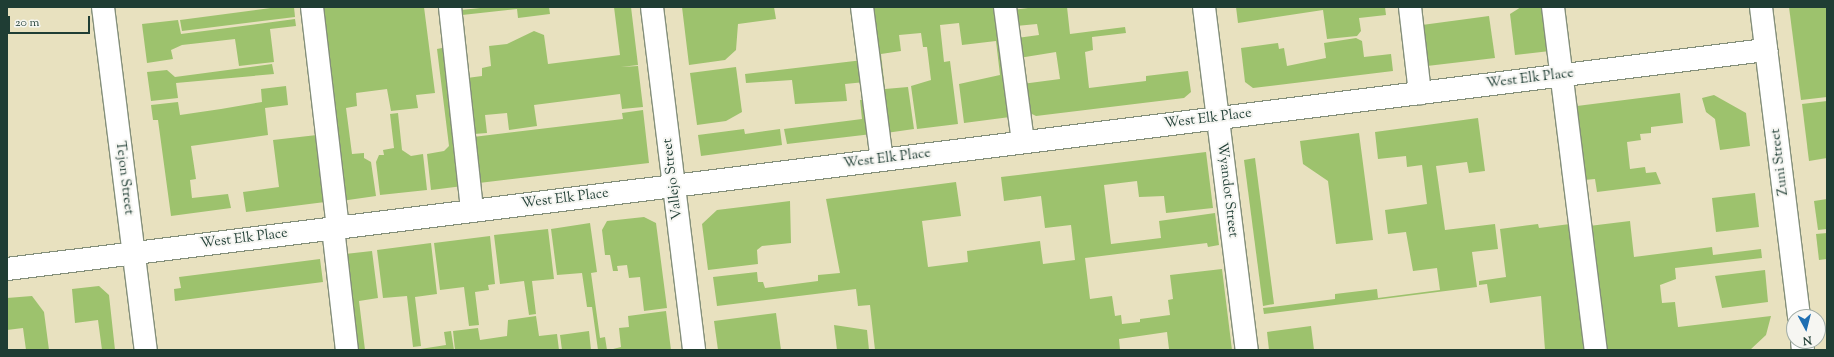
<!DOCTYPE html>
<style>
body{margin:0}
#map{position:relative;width:1834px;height:357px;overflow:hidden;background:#e8e1bf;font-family:"Sorts Mill Goudy",serif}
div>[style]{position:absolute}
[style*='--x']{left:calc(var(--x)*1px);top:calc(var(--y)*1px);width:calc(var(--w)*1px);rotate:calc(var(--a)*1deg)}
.green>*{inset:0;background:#9dc26d}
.roads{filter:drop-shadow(1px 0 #848f7a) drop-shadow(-1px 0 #848f7a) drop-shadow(0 1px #848f7a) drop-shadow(0 -1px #848f7a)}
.minor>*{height:22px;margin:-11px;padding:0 11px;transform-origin:11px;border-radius:11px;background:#fff}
span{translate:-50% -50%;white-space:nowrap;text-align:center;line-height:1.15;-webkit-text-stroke:4px #f6f6f2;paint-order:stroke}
.street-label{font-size:14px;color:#1f3d34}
.frame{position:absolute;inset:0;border:8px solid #1f3d34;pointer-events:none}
.north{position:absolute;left:1786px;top:309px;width:40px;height:40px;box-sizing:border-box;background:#f6f6f2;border:1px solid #a0aca6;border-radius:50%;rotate:173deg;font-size:11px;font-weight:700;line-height:16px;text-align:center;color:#1f3d34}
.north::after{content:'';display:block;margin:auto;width:14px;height:18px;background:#1f6fb2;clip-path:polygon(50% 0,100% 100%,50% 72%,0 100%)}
.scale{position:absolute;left:8px;top:16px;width:82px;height:18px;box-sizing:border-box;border:2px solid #1f3d34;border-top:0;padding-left:5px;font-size:12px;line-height:14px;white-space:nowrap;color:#1f3d34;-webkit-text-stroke:3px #f6f6f2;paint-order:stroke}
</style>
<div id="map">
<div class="green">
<i style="clip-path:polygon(278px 7px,294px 7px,295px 17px,182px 31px,180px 20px)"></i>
<i style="clip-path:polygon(317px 7px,424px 7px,435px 93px,416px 95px,418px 108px,391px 111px,387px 89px,356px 93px,357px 106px,346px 108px,352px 154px,364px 153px,364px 158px,371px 162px,376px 196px,341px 201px)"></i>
<i style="clip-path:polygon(490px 7px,549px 7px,550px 14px,518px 18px,517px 9px,462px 15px,461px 10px)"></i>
<i style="clip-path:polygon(614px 7px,631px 7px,638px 65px,621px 67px,638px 66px,643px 107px,622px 109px,620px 94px,534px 105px,537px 126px,509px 130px,507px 113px,485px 115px,487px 133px,474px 134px,467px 78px,482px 76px,482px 68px,491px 66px,489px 46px,507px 44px,534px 31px,544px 35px,548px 64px,620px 55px)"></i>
<i style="clip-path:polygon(682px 7px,774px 7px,776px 19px,738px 24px,736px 50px,725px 60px,689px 65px)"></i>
<i style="clip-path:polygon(870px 7px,996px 7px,1010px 117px,964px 123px,959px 84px,1000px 75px,996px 41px,962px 45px,959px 23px,940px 25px,944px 62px,950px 61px,958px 124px,917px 129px,911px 86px,931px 80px,927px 47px,923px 47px,921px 33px,899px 35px,901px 51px,881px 54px,885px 89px,908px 87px,914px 129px,886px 133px)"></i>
<i style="clip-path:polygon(1036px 7px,1067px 7px,1070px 34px,1125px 27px,1126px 33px,1092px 37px,1093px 50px,1085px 52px,1089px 88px,1146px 81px,1146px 76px,1188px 71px,1191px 92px,1184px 98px,1036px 116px,1026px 111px,1022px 84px,1060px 79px,1056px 52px,1019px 58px,1017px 38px,1039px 35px,1037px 24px,1015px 26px,1013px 10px)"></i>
<i style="clip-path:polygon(1236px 7px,1385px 7px,1386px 15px,1359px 18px,1361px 31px,1357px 36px,1327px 39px,1323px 10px,1238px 23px)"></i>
<i style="clip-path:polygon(1521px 7px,1544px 7px,1550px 51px,1515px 55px,1510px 14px)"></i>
<i style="clip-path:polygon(1789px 7px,1827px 7px,1827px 97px,1801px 100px)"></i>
<i style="clip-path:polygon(1489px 16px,1495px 58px,1427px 66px,1422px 25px)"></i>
<i style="clip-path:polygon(295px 19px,296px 26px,270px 29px,274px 62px,239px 66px,235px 39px,182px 45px,171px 50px,173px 59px,147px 63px,142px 24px,178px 20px,181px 34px)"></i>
<i style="clip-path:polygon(1356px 38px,1362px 41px,1364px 57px,1391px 54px,1393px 71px,1253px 88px,1245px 82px,1241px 48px,1278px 43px,1279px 49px,1284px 48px,1287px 66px,1326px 58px,1324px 43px)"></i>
<i style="clip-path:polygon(447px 47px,463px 186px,431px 190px,427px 154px,444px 151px,449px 146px,437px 49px)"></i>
<i style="clip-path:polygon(863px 60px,865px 82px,845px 84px,847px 101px,795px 104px,792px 80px,746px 83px,745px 74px)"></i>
<i style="clip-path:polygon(272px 64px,274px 74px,176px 83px,178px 98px,151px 101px,147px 72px,167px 70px,175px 77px)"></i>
<i style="clip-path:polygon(736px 67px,742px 112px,726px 121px,697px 125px,690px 73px)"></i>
<i style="clip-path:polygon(286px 86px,288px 105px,265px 108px,268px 135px,191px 146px,196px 179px,190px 180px,192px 198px,228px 194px,231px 208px,171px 216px,158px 120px,153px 120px,151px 105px,178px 102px,180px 115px,221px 109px,262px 102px,261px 89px)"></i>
<i style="clip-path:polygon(1680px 93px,1683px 123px,1651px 127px,1651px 133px,1640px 134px,1641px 140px,1627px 142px,1630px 169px,1645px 167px,1646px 173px,1656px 172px,1661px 184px,1597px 192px,1595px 179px,1584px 180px,1569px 107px)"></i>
<i style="clip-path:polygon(1714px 95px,1746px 113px,1750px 146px,1720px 150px,1715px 119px,1706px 112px,1702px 98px)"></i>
<i style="clip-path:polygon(868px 99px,872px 134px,787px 144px,784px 129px,862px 119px,860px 100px)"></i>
<i style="clip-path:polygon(1827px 101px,1827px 158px,1809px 161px,1802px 104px)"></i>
<i style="clip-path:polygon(643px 110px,649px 163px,479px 183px,473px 137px,623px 119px,622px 113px)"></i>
<i style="clip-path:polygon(398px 113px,402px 150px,411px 156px,423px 154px,427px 190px,380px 195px,376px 162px,379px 155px,384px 155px,383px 150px,394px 148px,390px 114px)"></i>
<i style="clip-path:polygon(1478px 118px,1485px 171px,1469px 173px,1467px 162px,1436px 166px,1445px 230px,1495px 224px,1498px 249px,1472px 252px,1477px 287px,1264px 314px,1263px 308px,1335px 299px,1335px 294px,1377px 289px,1378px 298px,1440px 290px,1437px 268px,1413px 271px,1406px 232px,1388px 234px,1385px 210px,1427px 204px,1422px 165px,1407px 167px,1406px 156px,1378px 159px,1375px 132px)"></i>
<i style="clip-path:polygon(744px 129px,745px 134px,780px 129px,782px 145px,701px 156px,698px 135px)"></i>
<i style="clip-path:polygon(1359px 133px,1373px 240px,1336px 244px,1328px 181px,1303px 164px,1300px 141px)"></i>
<i style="clip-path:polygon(317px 135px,325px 202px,246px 212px,243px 192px,279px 187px,273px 140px)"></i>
<i style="clip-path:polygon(1206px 152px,1213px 208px,1166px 213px,1164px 196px,1139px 197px,1137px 181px,1104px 185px,1111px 244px,1161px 238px,1159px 221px,1215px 213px,1219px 245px,1208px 247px,1207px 243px,1085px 258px,1090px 299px,1112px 296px,1115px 316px,1121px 315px,1122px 324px,1140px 322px,1140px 319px,1170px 315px,1168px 300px,1173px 299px,1170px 275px,1222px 269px,1232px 350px,1169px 349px,1167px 332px,1119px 339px,1120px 350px,875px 350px,870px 305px,858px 306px,856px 289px,717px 306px,713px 277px,757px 272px,758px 282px,763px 282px,765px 288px,818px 281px,818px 275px,840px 273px,826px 199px,956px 182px,961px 216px,922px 221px,928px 267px,968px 262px,967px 251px,1040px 241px,1043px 264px,1075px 260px,1071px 225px,1045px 228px,1041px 196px,1004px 201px,1001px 177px)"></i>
<i style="clip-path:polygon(1255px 158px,1274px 304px,1263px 306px,1244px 160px)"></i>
<i style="clip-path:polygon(1755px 193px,1759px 227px,1716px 232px,1712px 198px)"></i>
<i style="clip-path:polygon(1827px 199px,1827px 229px,1818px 230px,1814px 201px)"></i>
<i style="clip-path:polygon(790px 201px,791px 243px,762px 246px,757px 250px,758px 264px,708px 270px,702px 224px,717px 210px)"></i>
<i style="clip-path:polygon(644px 217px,656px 223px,667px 308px,644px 311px,640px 277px,629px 278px,627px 265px,617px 266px,618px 271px,613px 271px,610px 255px,605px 255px,602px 230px,607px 221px)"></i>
<i style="clip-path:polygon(1630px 221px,1634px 257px,1712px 247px,1713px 255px,1761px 249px,1762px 258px,1675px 268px,1676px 279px,1660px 285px,1662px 303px,1675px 302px,1678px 327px,1771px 316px,1766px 335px,1750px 350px,1604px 350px,1589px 226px)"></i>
<i style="clip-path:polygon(590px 223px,597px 272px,591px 273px,600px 338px,605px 337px,607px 350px,598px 350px,592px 307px,587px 307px,582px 273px,557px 275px,551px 229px)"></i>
<i style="clip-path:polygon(1538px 224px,1539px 228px,1570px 224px,1587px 350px,1545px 350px,1541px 296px,1490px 303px,1487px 284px,1479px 285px,1479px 281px,1506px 277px,1500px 229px)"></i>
<i style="clip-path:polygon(548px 229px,554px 279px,532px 281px,536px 314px,529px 315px,524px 281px,500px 284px,494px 235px)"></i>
<i style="clip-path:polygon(1827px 233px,1827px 259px,1819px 260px,1816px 234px)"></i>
<i style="clip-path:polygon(490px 236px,495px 284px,488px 285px,489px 290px,475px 292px,479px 325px,469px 326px,464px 287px,440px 290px,434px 243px)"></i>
<i style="clip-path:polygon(431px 243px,437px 294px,415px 297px,421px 346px,413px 347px,407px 296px,383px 298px,377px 250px)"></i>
<i style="clip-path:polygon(372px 251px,378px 298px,359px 301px,365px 350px,357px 350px,345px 254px)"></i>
<i style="clip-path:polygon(320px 259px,323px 282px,175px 301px,174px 289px,181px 288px,179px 277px)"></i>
<i style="clip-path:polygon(1765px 270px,1768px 302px,1722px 308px,1715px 276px)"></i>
<i style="clip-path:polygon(99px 286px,109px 295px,115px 350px,102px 350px,98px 320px,75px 323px,72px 289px)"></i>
<i style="clip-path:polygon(32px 296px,44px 312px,49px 350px,26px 350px,23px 328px,7px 330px,7px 298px)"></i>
<i style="clip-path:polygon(666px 311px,671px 350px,609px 350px,621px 347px,619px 328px,629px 327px,628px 316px)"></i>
<i style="clip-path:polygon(776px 313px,781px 350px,718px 350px,714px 321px)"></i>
<i style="clip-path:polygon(536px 316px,539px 336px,557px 334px,559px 350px,455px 350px,453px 331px,478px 328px,480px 340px,507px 336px,508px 320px)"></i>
<i style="clip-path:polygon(834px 325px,867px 330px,869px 350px,837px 350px)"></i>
<i style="clip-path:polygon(1311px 326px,1314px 350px,1269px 350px,1267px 332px)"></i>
<i style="clip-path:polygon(451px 331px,454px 350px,414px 350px,446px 345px,444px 332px)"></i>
<i style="clip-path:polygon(589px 331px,591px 350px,562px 350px,560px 335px)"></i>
</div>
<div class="roads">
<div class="minor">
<i style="--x:103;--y:7;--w:346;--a:82.9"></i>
<i style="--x:312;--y:7;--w:222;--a:83.3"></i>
<i style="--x:450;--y:7;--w:205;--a:83.8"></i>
<i style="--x:652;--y:7;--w:346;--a:83"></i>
<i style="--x:862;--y:7;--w:154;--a:82.6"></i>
<i style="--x:1005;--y:7;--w:136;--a:82.4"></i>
<i style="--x:1204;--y:7;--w:346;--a:82.9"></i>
<i style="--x:1410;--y:7;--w:87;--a:83.4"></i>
<i style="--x:1553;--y:7;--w:346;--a:82.9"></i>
<i style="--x:1761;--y:7;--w:312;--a:83"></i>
<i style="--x:333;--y:228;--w:123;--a:83.5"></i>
<i style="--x:7;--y:269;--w:1773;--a:-7.1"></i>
<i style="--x:1802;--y:341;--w:9;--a:84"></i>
</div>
</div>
<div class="street-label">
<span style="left:1530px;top:79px;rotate:-7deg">West Elk Place</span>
<span style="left:1208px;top:119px;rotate:-7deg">West Elk Place</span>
<span style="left:887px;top:159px;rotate:-7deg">West Elk Place</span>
<span style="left:1780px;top:162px;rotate:-97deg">Zuni Street</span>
<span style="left:124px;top:178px;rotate:83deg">Tejon Street</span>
<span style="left:673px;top:179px;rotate:-97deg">Vallejo Street</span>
<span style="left:1227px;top:190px;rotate:83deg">Wyandot Street</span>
<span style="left:565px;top:199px;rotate:-7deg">West Elk Place</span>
<span style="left:244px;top:239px;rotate:-7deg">West Elk Place</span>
</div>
<div class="frame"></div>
<div class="north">N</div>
<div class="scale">20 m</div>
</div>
